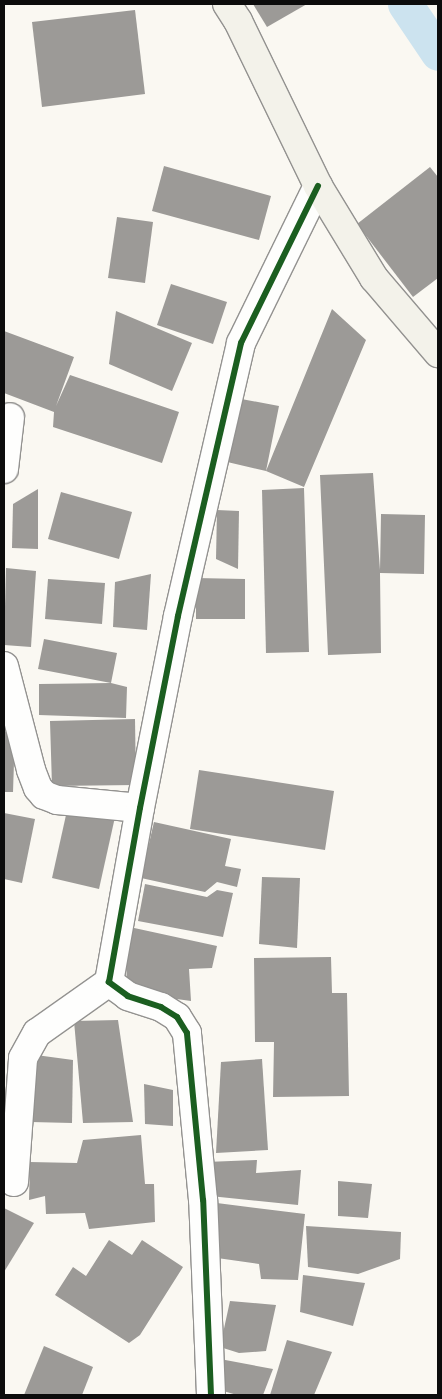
<!DOCTYPE html>
<style>
body{margin:0}
#map{position:relative;width:442px;height:1399px;overflow:hidden;background:#faf8f2;font-family:"Times New Roman",serif}
div>[style]{position:absolute}
[style*='--x']{left:calc(var(--x)*1px);top:calc(var(--y)*1px);width:calc(var(--w)*1px);rotate:calc(var(--a)*1deg)}
.canal>*{height:35px;margin:-17.5px;padding:0 17.5px;transform-origin:17.5px;border-radius:17.5px;background:#cce3ef}
.building>*{inset:0;background:#9c9a97}
.roads{filter:drop-shadow(1px 0 #939290) drop-shadow(-1px 0 #939290) drop-shadow(0 1px #939290) drop-shadow(0 -1px #939290)}
.street>*{height:28px;margin:-14px;padding:0 14px;transform-origin:14px;border-radius:14px;background:#fefefd}
.secondary>*{height:28px;margin:-14px;padding:0 14px;transform-origin:14px;border-radius:14px;background:#f3f2ea}
.cycleway>*{height:6px;margin:-3px;padding:0 3px;transform-origin:3px;border-radius:3px;background:#1b5e20}
span{translate:-50% -50%;white-space:nowrap;text-align:center;line-height:1.15;-webkit-text-stroke:5px #fff;paint-order:stroke}
.frame{position:absolute;inset:0;border:5px solid #0c0c0c;pointer-events:none}
</style>
<div id="map">
<div class="canal">
<i style="--x:405;--y:4;--w:59;--a:56"></i>
</div>
<div class="building">
<i style="clip-path:polygon(253px 4px,307px 4px,267px 27px)"></i>
<i style="clip-path:polygon(135px 10px,145px 94px,42px 107px,32px 22px)"></i>
<i style="clip-path:polygon(164px 166px,271px 196px,259px 240px,152px 211px)"></i>
<i style="clip-path:polygon(430px 167px,438px 177px,438px 278px,413px 297px,357px 224px)"></i>
<i style="clip-path:polygon(117px 217px,153px 222px,145px 283px,108px 278px)"></i>
<i style="clip-path:polygon(171px 284px,227px 302px,213px 344px,157px 325px)"></i>
<i style="clip-path:polygon(332px 309px,366px 340px,304px 487px,266px 471px,223px 461px,236px 398px,279px 406px,266px 471px)"></i>
<i style="clip-path:polygon(116px 311px,192px 343px,172px 391px,109px 364px)"></i>
<i style="clip-path:polygon(4px 331px,74px 357px,56px 406px,70px 375px,179px 412px,162px 463px,53px 427px,54px 412px,4px 393px)"></i>
<i style="clip-path:polygon(373px 473px,380px 570px,381px 514px,425px 515px,424px 574px,380px 573px,381px 653px,328px 655px,320px 475px)"></i>
<i style="clip-path:polygon(304px 488px,309px 652px,266px 653px,262px 490px)"></i>
<i style="clip-path:polygon(38px 489px,38px 549px,12px 548px,13px 504px)"></i>
<i style="clip-path:polygon(61px 492px,132px 512px,119px 559px,48px 539px)"></i>
<i style="clip-path:polygon(217px 510px,239px 511px,238px 569px,216px 559px)"></i>
<i style="clip-path:polygon(6px 568px,36px 571px,31px 647px,4px 645px)"></i>
<i style="clip-path:polygon(151px 574px,147px 630px,113px 627px,115px 582px)"></i>
<i style="clip-path:polygon(196px 578px,245px 579px,245px 619px,196px 619px)"></i>
<i style="clip-path:polygon(48px 579px,105px 583px,102px 624px,45px 619px)"></i>
<i style="clip-path:polygon(44px 639px,117px 653px,111px 683px,127px 687px,126px 718px,39px 715px,39px 684px,111px 683px,38px 669px)"></i>
<i style="clip-path:polygon(135px 719px,136px 785px,52px 786px,50px 721px)"></i>
<i style="clip-path:polygon(4px 732px,15px 732px,13px 792px,4px 792px)"></i>
<i style="clip-path:polygon(199px 770px,334px 791px,325px 850px,190px 829px)"></i>
<i style="clip-path:polygon(68px 806px,115px 817px,99px 889px,52px 878px)"></i>
<i style="clip-path:polygon(4px 813px,35px 819px,22px 883px,4px 879px)"></i>
<i style="clip-path:polygon(154px 822px,231px 839px,225px 866px,241px 869px,237px 887px,217px 882px,205px 892px,141px 878px)"></i>
<i style="clip-path:polygon(262px 877px,300px 878px,297px 948px,259px 944px)"></i>
<i style="clip-path:polygon(145px 884px,207px 897px,217px 890px,233px 893px,223px 937px,138px 921px)"></i>
<i style="clip-path:polygon(125px 926px,217px 946px,212px 968px,189px 969px,191px 1001px,155px 996px,127px 988px)"></i>
<i style="clip-path:polygon(331px 957px,332px 993px,347px 993px,349px 1096px,273px 1097px,274px 1042px,255px 1042px,254px 958px)"></i>
<i style="clip-path:polygon(118px 1020px,133px 1122px,83px 1123px,74px 1021px)"></i>
<i style="clip-path:polygon(36px 1055px,73px 1060px,72px 1123px,31px 1122px)"></i>
<i style="clip-path:polygon(262px 1059px,268px 1150px,216px 1153px,221px 1062px)"></i>
<i style="clip-path:polygon(144px 1084px,173px 1090px,173px 1126px,145px 1124px)"></i>
<i style="clip-path:polygon(141px 1135px,145px 1184px,154px 1184px,155px 1222px,89px 1229px,85px 1213px,46px 1214px,45px 1196px,29px 1200px,30px 1162px,77px 1163px,83px 1140px)"></i>
<i style="clip-path:polygon(257px 1160px,256px 1173px,301px 1170px,298px 1205px,210px 1196px,206px 1162px)"></i>
<i style="clip-path:polygon(338px 1181px,372px 1184px,368px 1218px,338px 1216px)"></i>
<i style="clip-path:polygon(209px 1202px,305px 1214px,298px 1280px,261px 1279px,259px 1264px,210px 1257px)"></i>
<i style="clip-path:polygon(4px 1208px,34px 1223px,4px 1272px)"></i>
<i style="clip-path:polygon(306px 1226px,401px 1232px,400px 1259px,358px 1274px,308px 1267px)"></i>
<i style="clip-path:polygon(109px 1240px,132px 1255px,142px 1240px,183px 1267px,140px 1335px,129px 1343px,55px 1295px,73px 1267px,86px 1276px)"></i>
<i style="clip-path:polygon(303px 1275px,365px 1283px,353px 1326px,300px 1312px)"></i>
<i style="clip-path:polygon(230px 1301px,276px 1305px,266px 1351px,239px 1353px,220px 1347px)"></i>
<i style="clip-path:polygon(287px 1340px,332px 1352px,314px 1395px,270px 1395px)"></i>
<i style="clip-path:polygon(44px 1346px,93px 1367px,82px 1395px,24px 1395px)"></i>
<i style="clip-path:polygon(220px 1359px,273px 1369px,263px 1395px,237px 1395px,213px 1388px)"></i>
</div>
<div class="roads">
<div class="street">
<i style="--x:4;--y:469;--w:52;--a:-83.4"></i>
<i style="--x:4;--y:666;--w:107;--a:75.4"></i>
<i style="--x:31;--y:770;--w:19;--a:69"></i>
<i style="--x:38;--y:788;--w:9;--a:49"></i>
<i style="--x:44;--y:795;--w:14;--a:21"></i>
<i style="--x:57;--y:800;--w:83;--a:5.5"></i>
<i style="--x:14;--y:1182;--w:124;--a:-85.8"></i>
<i style="--x:23;--y:1058;--w:29;--a:-61"></i>
<i style="--x:37;--y:1033;--w:88;--a:-35.3"></i>
<i style="--x:211;--y:1395;--w:195;--a:-92.3"></i>
<i style="--x:203;--y:1200;--w:168;--a:-95.5"></i>
<i style="--x:187;--y:1033;--w:19;--a:-122"></i>
<i style="--x:177;--y:1017;--w:19;--a:-148"></i>
<i style="--x:161;--y:1007;--w:35;--a:-162"></i>
<i style="--x:128;--y:996;--w:24;--a:-144"></i>
<i style="--x:109;--y:982;--w:177;--a:-79.9"></i>
<i style="--x:140;--y:808;--w:196;--a:-78.8"></i>
<i style="--x:178;--y:616;--w:280;--a:-77"></i>
<i style="--x:241;--y:343;--w:175;--a:-63.9"></i>
</div>
<div class="secondary">
<i style="--x:227;--y:4;--w:20;--a:57"></i>
<i style="--x:238;--y:21;--w:183;--a:64.1"></i>
<i style="--x:318;--y:186;--w:108;--a:58.7"></i>
<i style="--x:374;--y:278;--w:99;--a:49.5"></i>
</div>
</div>
<div class="cycleway">
<i style="--x:211;--y:1395;--w:195;--a:-92.3"></i>
<i style="--x:203;--y:1200;--w:168;--a:-95.5"></i>
<i style="--x:187;--y:1033;--w:19;--a:-122"></i>
<i style="--x:177;--y:1017;--w:19;--a:-148"></i>
<i style="--x:161;--y:1007;--w:35;--a:-162"></i>
<i style="--x:128;--y:996;--w:24;--a:-144"></i>
<i style="--x:109;--y:982;--w:177;--a:-79.9"></i>
<i style="--x:140;--y:808;--w:196;--a:-78.8"></i>
<i style="--x:178;--y:616;--w:280;--a:-77"></i>
<i style="--x:241;--y:343;--w:175;--a:-63.9"></i>
</div>
<div class="frame"></div>
</div>
